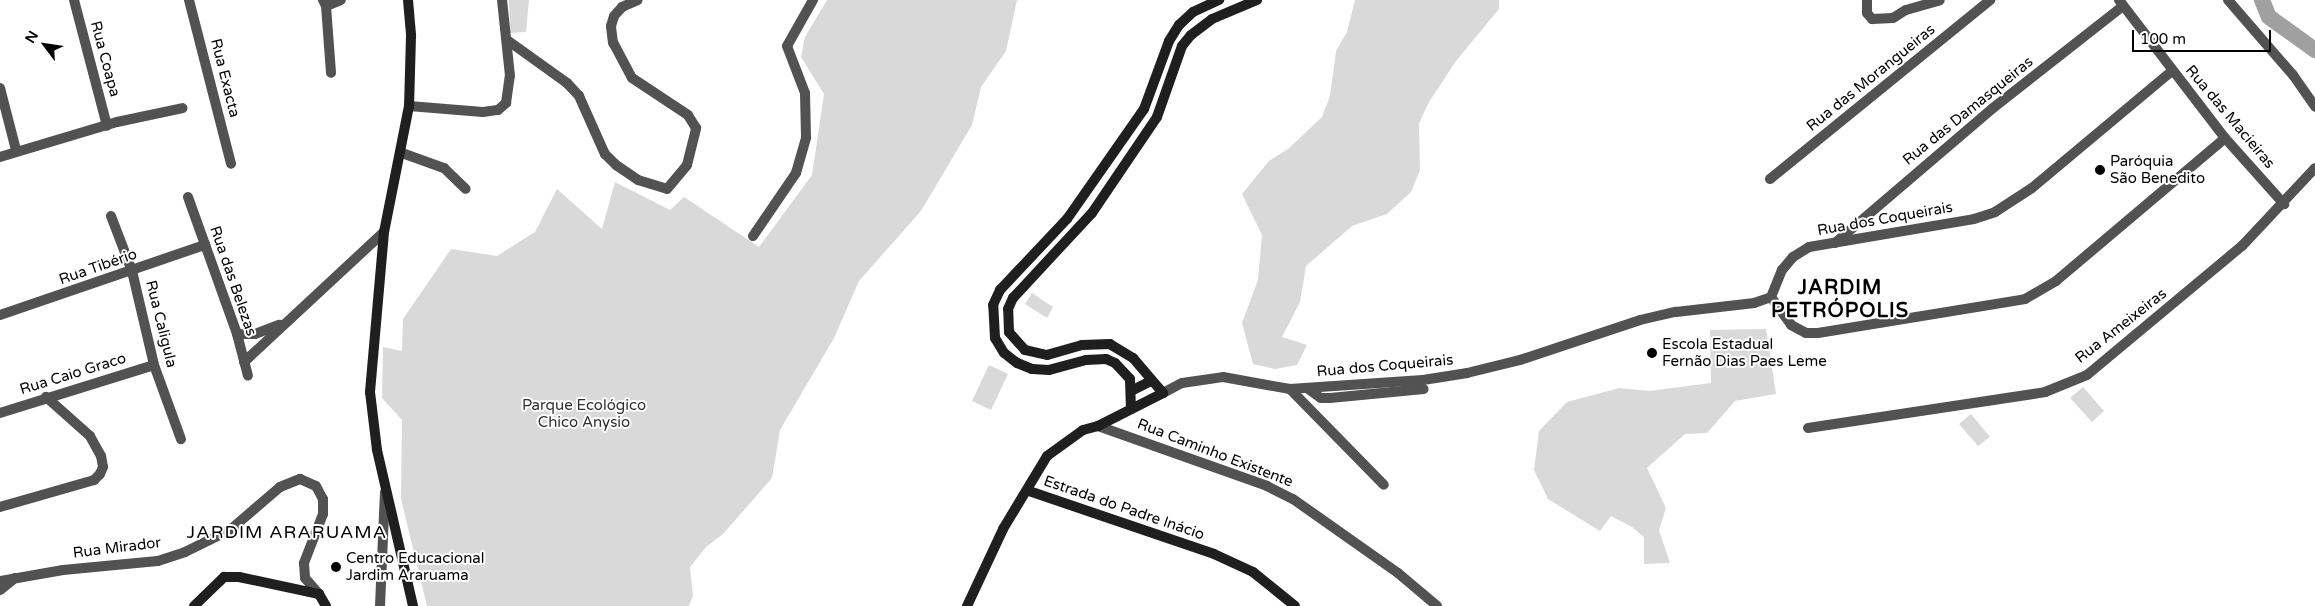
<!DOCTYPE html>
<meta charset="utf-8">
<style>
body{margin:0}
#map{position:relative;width:2315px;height:606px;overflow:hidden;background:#fff;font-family:"Varela Round",sans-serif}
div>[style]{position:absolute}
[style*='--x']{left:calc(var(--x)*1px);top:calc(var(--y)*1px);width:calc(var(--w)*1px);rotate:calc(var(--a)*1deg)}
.green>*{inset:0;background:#d9d9d9}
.river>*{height:16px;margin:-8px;padding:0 8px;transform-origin:8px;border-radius:8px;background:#a0a0a0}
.street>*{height:10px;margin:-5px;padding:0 5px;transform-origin:5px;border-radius:5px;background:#525252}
.secondary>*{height:10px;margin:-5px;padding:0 5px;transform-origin:5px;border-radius:5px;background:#1f1f1f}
.dots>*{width:14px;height:14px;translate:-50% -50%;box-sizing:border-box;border:2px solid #fff;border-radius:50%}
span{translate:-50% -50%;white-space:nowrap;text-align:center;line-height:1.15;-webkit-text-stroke:4px #fff;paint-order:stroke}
.street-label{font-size:15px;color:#000}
.poi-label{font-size:15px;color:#000}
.left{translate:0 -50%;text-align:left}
.park-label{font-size:15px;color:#303030}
.quarter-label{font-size:18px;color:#000;letter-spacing:1px}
.district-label{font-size:20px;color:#000;font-weight:700;letter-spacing:1px}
.north{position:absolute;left:20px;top:20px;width:50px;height:50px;-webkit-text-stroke:4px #fff;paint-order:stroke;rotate:301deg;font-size:14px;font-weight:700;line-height:20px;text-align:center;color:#000}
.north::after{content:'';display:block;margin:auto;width:18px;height:22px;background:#000;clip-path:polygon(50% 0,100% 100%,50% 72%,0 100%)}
.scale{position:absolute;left:2132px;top:30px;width:139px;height:22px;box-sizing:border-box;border:2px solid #000;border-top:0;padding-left:6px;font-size:15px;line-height:18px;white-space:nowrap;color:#000;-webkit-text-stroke:4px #fff;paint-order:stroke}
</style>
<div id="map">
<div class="green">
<i style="clip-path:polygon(509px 0,529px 0,526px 32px,510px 33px)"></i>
<i style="clip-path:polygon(827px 0,1017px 0,1006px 51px,981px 87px,972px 125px,921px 211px,859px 281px,834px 338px,780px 430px,772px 478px,723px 534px,706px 547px,690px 567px,693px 596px,689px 606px,427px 606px,401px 499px,402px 420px,382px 398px,383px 347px,402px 351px,403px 319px,451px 249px,497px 256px,535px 232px,557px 189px,602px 229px,615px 182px,670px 210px,684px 197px,759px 247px,812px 175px,824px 94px,801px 57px,805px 37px)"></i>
<i style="clip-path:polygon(1355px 0,1499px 0,1499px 9px,1456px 61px,1429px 102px,1419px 123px,1420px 170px,1411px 192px,1387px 214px,1352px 226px,1306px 266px,1300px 302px,1282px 337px,1307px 345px,1297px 365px,1275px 369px,1253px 364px,1242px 323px,1258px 280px,1262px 235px,1242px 194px,1269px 161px,1288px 149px,1322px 117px,1330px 96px,1336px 51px,1347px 32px)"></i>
<i style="clip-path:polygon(1032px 293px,1053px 307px,1047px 318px,1025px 304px)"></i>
<i style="clip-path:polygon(1766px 329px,1776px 394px,1735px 401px,1707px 433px,1685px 434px,1647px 468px,1666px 508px,1659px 530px,1670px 563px,1644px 564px,1644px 537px,1632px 527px,1611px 516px,1600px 531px,1548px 499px,1534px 470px,1539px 431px,1567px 402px,1619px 388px,1649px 391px,1711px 383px,1710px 330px)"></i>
<i style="clip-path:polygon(989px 365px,1008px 374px,991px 410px,972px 401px)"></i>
<i style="clip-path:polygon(2083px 387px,2104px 411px,2092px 422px,2070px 398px)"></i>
<i style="clip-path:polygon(1971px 414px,1990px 437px,1978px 446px,1959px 424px)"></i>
</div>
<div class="river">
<i style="--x:2262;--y:0;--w:18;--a:68"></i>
<i style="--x:2269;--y:17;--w:57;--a:35.7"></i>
</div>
<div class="street">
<i style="--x:74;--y:0;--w:130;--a:75.3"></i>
<i style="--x:189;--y:0;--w:169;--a:75.6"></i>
<i style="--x:323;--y:0;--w:7;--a:63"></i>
<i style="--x:326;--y:6;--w:67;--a:85.7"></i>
<i style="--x:1867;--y:0;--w:13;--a:90"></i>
<i style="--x:1867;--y:13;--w:8;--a:50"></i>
<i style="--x:1872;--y:19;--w:21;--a:-3"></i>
<i style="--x:1893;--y:18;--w:15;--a:-32"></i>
<i style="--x:1906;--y:10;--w:35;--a:-16"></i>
<i style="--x:2119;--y:0;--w:174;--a:52.5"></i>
<i style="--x:2225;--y:138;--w:89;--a:48.2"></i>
<i style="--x:2228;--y:0;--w:99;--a:49.1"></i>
<i style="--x:2293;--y:75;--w:39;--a:55"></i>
<i style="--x:326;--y:6;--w:16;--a:-22"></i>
<i style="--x:507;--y:40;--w:74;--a:35.6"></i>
<i style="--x:567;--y:83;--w:18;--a:47"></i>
<i style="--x:579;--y:96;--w:64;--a:65.9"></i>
<i style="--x:605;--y:154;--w:16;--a:45"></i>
<i style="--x:616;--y:165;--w:27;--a:34"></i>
<i style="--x:638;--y:180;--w:30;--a:17"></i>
<i style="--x:667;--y:189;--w:31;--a:-50"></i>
<i style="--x:687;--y:165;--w:38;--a:-76"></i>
<i style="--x:696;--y:128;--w:15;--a:-122"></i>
<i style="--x:688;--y:115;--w:67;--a:-146.5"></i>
<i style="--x:632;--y:78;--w:40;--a:-118"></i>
<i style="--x:613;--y:43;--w:17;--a:-97"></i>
<i style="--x:611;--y:26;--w:10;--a:-73"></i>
<i style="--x:614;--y:16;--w:12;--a:-48"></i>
<i style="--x:622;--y:7;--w:17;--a:-24"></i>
<i style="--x:0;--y:88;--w:64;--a:75.5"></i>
<i style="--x:409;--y:106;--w:74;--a:4.6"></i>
<i style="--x:483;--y:112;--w:15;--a:-8"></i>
<i style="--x:498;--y:110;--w:11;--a:-41"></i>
<i style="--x:506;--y:103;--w:27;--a:-82"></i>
<i style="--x:510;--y:76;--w:76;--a:-96"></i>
<i style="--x:402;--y:153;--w:45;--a:19.7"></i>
<i style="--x:444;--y:168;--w:30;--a:44"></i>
<i style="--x:0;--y:157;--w:122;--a:-16.7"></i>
<i style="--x:117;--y:122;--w:67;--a:-12"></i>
<i style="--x:1770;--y:179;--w:284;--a:-39.1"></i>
<i style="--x:188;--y:197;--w:145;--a:70.3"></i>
<i style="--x:237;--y:334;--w:43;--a:75.3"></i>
<i style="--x:111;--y:216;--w:59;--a:69.1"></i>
<i style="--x:132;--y:271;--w:97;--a:76.8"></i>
<i style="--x:154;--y:365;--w:79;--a:70"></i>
<i style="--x:753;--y:236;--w:76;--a:-55.7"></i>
<i style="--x:796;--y:173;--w:37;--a:-74"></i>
<i style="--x:806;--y:137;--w:44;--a:-91.3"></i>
<i style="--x:805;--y:93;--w:50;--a:-111"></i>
<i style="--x:787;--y:46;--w:53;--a:-60.5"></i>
<i style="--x:1835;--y:243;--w:208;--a:-40.5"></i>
<i style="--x:1993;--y:108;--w:165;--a:-38.1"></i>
<i style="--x:1771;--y:297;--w:34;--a:54"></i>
<i style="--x:1791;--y:325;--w:17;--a:28"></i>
<i style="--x:1806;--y:333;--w:12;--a:0"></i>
<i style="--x:1818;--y:333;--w:210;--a:-9.3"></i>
<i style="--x:2025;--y:299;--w:36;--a:-30"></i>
<i style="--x:2056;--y:281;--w:221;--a:-40.2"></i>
<i style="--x:0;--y:315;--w:217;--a:-18.9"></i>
<i style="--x:237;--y:334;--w:18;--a:0"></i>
<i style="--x:255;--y:334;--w:26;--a:-21"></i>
<i style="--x:244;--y:362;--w:191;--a:-42.9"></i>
<i style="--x:1307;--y:388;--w:17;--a:36"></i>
<i style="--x:1321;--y:398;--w:9;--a:0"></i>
<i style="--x:1330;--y:398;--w:94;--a:-5.5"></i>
<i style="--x:1290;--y:389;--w:133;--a:-3.9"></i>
<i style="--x:1423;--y:380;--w:45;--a:-9"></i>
<i style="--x:1467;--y:373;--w:55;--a:-13.8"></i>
<i style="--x:1520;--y:360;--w:126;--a:-18.4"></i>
<i style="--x:1640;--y:320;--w:37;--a:-13"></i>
<i style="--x:1676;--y:312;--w:79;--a:-6.6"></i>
<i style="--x:1754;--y:303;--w:18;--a:-19"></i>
<i style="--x:1771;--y:297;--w:29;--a:-68"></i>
<i style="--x:1782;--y:270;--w:17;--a:-50"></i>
<i style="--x:1793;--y:257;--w:19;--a:-32"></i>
<i style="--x:1809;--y:247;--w:167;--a:-9.6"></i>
<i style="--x:1974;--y:219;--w:22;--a:-18"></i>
<i style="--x:1995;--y:212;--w:44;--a:-33"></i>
<i style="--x:2032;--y:188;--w:182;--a:-39.9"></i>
<i style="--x:1163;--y:393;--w:21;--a:-28"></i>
<i style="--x:1182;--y:383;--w:41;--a:-8.3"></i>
<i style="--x:1223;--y:377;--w:68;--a:10.2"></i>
<i style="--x:1290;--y:389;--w:134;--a:45.6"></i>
<i style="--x:0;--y:413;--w:161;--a:-17.3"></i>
<i style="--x:1098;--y:426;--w:179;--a:19.5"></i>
<i style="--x:1267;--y:486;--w:29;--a:27"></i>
<i style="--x:1293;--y:499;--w:128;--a:35.2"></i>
<i style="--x:1398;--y:573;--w:51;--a:40.2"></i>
<i style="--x:1808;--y:428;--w:240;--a:-8.6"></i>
<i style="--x:2045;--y:392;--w:45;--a:-22"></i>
<i style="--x:2087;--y:375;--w:202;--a:-39.8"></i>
<i style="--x:2242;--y:246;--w:107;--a:-46.9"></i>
<i style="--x:0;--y:507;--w:98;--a:-16"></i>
<i style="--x:94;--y:480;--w:8;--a:-45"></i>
<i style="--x:100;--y:474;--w:8;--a:-67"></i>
<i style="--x:103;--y:467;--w:11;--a:-100"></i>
<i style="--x:101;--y:456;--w:23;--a:-119"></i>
<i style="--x:90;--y:436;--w:59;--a:-138.4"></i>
<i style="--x:0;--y:581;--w:64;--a:-9.9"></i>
<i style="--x:63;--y:570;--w:95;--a:-5.4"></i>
<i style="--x:158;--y:561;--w:28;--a:-18"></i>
<i style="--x:185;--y:552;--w:50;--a:-26.1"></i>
<i style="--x:230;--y:530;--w:66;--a:-40.7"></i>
<i style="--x:280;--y:487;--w:22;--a:-22"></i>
<i style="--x:300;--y:479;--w:17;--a:24"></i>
<i style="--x:316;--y:486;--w:15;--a:62"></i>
<i style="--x:323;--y:499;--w:15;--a:90"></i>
<i style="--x:323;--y:514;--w:53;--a:111.2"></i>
<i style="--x:304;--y:563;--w:15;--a:86"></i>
<i style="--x:305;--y:578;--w:21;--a:49"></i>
<i style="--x:0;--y:590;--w:19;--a:-39"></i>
<i style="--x:380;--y:606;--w:114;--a:-87.5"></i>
</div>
<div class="secondary">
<i style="--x:408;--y:0;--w:36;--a:85"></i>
<i style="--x:411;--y:36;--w:70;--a:91.6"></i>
<i style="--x:409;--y:106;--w:128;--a:101.2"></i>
<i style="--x:384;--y:232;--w:161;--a:95"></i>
<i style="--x:370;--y:392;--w:58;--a:83.1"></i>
<i style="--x:377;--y:450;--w:160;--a:77"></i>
<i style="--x:1133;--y:390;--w:20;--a:-27"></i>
<i style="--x:1131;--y:409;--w:30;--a:-92"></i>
<i style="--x:1130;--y:379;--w:22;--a:-133"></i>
<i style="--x:1115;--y:363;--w:10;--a:-156"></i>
<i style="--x:1106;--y:359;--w:20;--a:177"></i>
<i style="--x:1086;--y:360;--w:38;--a:165"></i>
<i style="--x:1049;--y:370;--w:17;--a:-177"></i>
<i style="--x:1032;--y:369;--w:16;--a:-158"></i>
<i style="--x:1017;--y:363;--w:16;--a:-142"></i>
<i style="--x:1004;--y:353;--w:17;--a:-121"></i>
<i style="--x:995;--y:338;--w:33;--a:-93"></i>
<i style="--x:993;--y:305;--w:17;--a:-65"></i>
<i style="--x:1000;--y:290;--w:98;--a:-46.7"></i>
<i style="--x:1067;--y:219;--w:134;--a:-55"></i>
<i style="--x:1144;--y:109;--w:72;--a:-69.8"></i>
<i style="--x:1169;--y:41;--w:19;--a:-58"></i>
<i style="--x:1179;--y:25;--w:19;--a:-43"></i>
<i style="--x:1193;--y:12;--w:29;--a:-25"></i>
<i style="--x:1029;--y:491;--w:195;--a:18.8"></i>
<i style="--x:1214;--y:554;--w:43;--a:24.8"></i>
<i style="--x:1253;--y:572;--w:54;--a:39"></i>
<i style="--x:194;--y:606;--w:42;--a:-44"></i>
<i style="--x:224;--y:577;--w:15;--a:0"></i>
<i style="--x:239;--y:577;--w:82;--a:12"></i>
<i style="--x:319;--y:594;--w:14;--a:60"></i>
<i style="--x:967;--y:606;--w:85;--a:-64.9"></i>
<i style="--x:1003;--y:529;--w:85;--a:-58.9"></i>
<i style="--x:1047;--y:456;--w:44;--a:-35.8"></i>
<i style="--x:1083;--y:430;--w:16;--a:-15"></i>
<i style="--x:1098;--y:426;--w:73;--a:-26.9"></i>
<i style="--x:1163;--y:393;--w:46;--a:-130.6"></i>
<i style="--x:1133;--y:358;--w:27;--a:-149"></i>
<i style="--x:1110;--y:344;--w:28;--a:178"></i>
<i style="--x:1082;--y:345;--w:36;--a:164"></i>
<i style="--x:1047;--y:355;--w:23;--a:-167"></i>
<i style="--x:1025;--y:350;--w:24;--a:-132"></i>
<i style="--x:1009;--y:332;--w:23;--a:-92"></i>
<i style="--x:1008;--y:309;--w:12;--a:-66"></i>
<i style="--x:1013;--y:298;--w:116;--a:-47.1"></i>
<i style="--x:1092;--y:213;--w:116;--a:-55.9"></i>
<i style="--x:1157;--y:117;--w:75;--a:-70.6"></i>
<i style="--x:1182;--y:46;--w:14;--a:-51"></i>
<i style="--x:1191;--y:35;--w:26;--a:-37"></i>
<i style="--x:1212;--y:19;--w:49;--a:-22.9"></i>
</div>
<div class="dots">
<i style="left:2100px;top:170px;background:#000"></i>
<i style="left:1652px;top:353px;background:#000"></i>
<i style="left:336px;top:567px;background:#000"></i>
</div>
<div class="street-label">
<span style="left:105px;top:59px;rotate:75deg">Rua Coapa</span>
<span style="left:225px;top:78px;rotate:76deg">Rua Exacta</span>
<span style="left:1871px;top:78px;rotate:-39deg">Rua das Morangueiras</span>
<span style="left:1968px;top:111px;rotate:-39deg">Rua das Damasqueiras</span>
<span style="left:2230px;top:117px;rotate:50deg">Rua das Macieiras</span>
<span style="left:1885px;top:219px;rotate:-10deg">Rua dos Coqueirais</span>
<span style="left:98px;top:267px;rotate:-19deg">Rua Tibério</span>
<span style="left:233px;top:281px;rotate:71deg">Rua das Belezas</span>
<span style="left:161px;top:324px;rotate:76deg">Rua Caligula</span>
<span style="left:2121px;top:326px;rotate:-38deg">Rua Ameixeiras</span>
<span style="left:1385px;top:366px;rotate:-5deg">Rua dos Coqueirais</span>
<span style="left:73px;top:374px;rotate:-17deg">Rua Caio Graco</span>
<span style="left:1215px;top:453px;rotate:21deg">Rua Caminho Existente</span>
<span style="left:1124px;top:508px;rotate:19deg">Estrada do Padre Inácio</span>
<span style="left:117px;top:548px;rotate:-7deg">Rua Mirador</span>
</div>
<div class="poi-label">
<span class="left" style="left:2110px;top:170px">Paróquia<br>São Benedito</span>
<span class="left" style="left:1662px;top:353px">Escola Estadual<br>Fernão Dias Paes Leme</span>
<span class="left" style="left:346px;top:567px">Centro Educacional<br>Jardim Araruama</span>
</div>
<div class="park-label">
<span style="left:584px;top:414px">Parque Ecológico<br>Chico Anysio</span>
</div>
<div class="quarter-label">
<span style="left:287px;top:532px">JARDIM ARARUAMA</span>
</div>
<div class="district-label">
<span style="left:1840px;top:300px">JARDIM<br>PETRÓPOLIS</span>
</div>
<div class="north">N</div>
<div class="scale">100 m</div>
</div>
